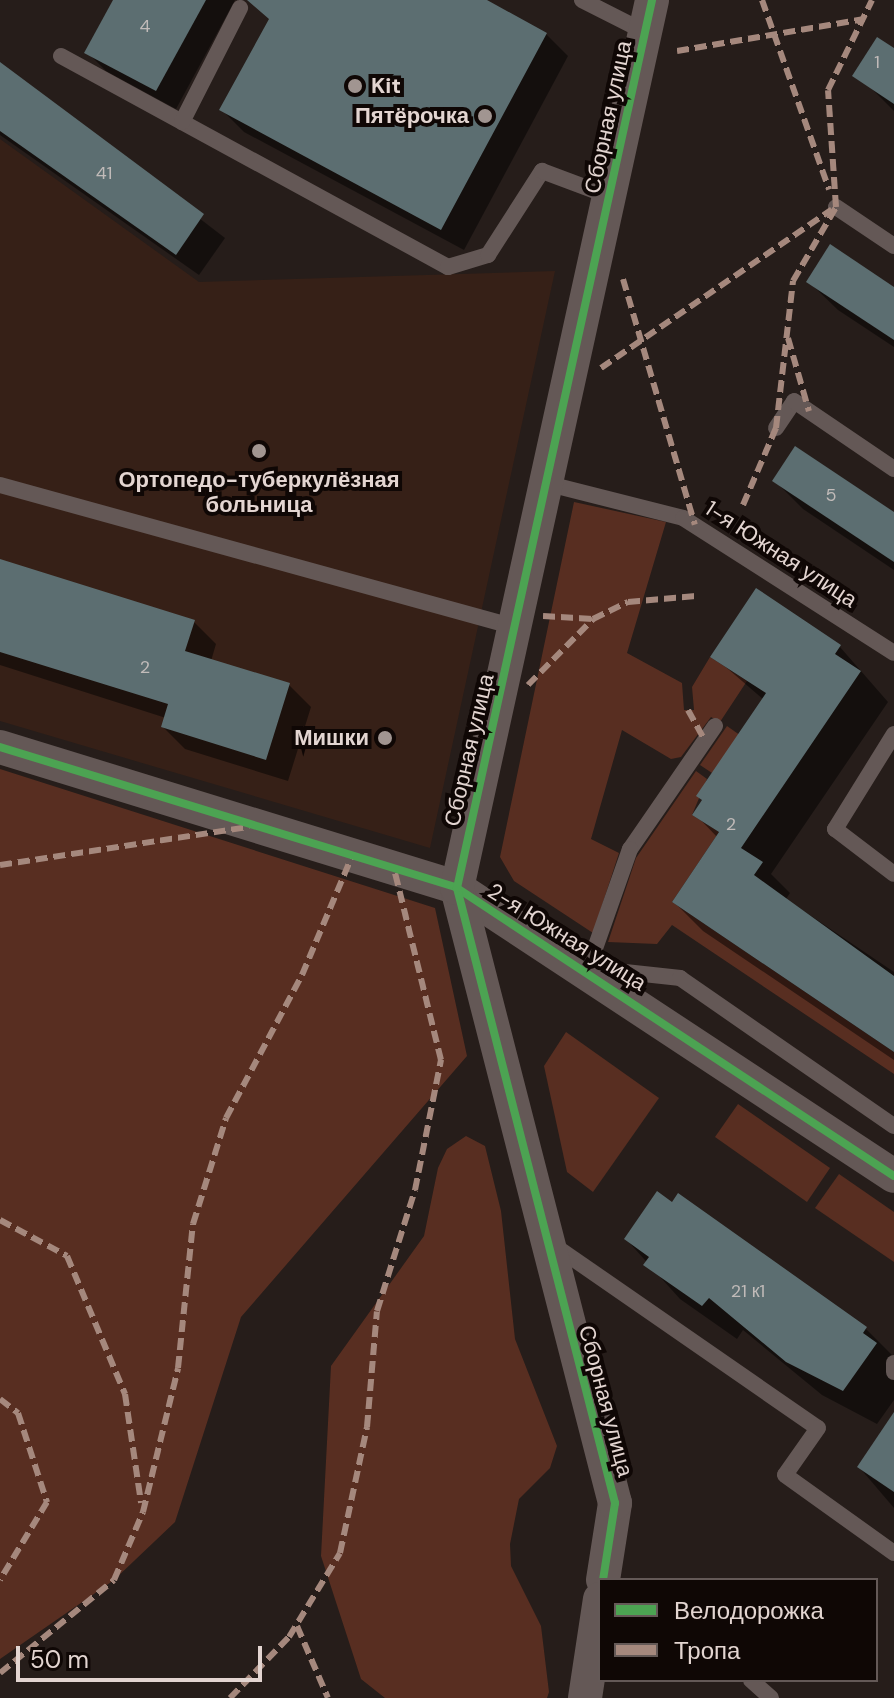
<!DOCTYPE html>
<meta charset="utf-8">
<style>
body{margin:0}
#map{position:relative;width:894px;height:1698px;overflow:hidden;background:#261d1a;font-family:"DM Sans",sans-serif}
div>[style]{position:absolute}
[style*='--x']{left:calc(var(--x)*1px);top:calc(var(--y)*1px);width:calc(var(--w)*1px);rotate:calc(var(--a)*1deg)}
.built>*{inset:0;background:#362017}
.green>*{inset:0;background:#582e21}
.shadow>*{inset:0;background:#0007}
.building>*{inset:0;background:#5c6e71}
.lane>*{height:16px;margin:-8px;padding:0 8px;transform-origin:8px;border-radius:8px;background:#645856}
.street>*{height:34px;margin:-17px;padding:0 17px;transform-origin:17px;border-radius:17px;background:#645856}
.quiet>*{height:6px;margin-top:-3px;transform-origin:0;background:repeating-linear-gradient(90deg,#a5887d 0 12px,transparent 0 18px)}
.cycleway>*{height:8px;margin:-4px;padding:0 4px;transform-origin:4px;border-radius:4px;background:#4ca352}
.dots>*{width:22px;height:22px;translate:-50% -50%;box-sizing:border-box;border:4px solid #0f0705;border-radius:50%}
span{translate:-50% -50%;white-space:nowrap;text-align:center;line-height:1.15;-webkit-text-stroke:8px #0f0705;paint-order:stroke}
.number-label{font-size:18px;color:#c1bbb9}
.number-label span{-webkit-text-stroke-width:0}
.poi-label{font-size:22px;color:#e3d5d1;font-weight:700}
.left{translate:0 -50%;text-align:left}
.right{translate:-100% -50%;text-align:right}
.street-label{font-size:22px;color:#e3d5d1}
.legend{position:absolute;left:598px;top:1578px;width:280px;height:104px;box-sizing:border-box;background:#0f0705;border:2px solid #645957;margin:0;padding:10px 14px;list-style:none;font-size:24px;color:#e3d5d1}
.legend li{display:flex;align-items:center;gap:16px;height:40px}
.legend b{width:40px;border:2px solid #645957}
.scale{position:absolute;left:16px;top:1646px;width:246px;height:36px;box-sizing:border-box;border:4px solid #e3d5d1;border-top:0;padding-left:10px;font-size:24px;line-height:28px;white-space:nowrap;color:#e3d5d1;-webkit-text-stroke:6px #0f0705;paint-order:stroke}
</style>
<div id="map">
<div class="built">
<i style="clip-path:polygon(0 139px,199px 282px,555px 271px,430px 848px,0 721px)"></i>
</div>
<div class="green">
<i style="clip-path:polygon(574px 502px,666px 522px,627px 653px,682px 683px,684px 710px,694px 710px,692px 687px,710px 657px,747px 681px,720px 722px,711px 717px,681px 757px,671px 759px,622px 730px,591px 839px,619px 853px,593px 933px,514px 881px,500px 857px)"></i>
<i style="clip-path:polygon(727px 726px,744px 738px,712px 773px,700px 765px)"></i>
<i style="clip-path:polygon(0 769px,435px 908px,467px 1056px,241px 1317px,175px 1522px,114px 1580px,0 1659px)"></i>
<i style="clip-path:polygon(696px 771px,707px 779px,692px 815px,719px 832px,672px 902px,894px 1052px,894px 1074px,672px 925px,657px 944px,608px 942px,636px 858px)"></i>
<i style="clip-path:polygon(566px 1032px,659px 1098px,593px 1192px,567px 1172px,544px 1066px)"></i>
<i style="clip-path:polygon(738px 1104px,830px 1168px,807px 1202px,715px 1137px)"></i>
<i style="clip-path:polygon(466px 1136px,485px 1146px,501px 1211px,515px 1339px,557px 1446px,550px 1468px,519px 1499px,510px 1544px,511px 1566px,541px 1626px,549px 1692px,547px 1698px,385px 1698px,361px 1679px,321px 1556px,331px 1366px,424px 1236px,438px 1168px,447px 1149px)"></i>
<i style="clip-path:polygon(839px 1174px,894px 1212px,894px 1262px,815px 1208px)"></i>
</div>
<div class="shadow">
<i style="clip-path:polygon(115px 0,235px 0,176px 109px,106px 71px,87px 52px)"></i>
<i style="clip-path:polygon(281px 0,482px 0,546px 34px,568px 56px,464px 250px,244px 132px,222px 110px)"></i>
<i style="clip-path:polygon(894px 50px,894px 111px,868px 85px)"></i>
<i style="clip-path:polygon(0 65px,225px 238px,199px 275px,0 135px)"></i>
<i style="clip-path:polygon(809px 282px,894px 289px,894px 347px,838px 310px)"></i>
<i style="clip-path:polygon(774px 480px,894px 514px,894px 570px,803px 509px)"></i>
<i style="clip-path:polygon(0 561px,194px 622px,216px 644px,211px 661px,289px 685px,311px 707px,288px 781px,185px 749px,163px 727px,166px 718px,0 665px)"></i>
<i style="clip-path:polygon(840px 647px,888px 702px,771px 874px,790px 893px,786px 899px,894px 972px,894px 1060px,703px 931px,674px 902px,718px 838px,695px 814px,764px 700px,713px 656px)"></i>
<i style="clip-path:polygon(626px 1239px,866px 1329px,894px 1357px,894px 1400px,877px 1424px,822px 1395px,743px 1330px,737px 1339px,680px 1299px)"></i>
<i style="clip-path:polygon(894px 1424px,894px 1508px,859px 1467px)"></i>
</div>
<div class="building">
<i style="clip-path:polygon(113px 0,206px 0,156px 91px,84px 53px)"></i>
<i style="clip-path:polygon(247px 0,487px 0,547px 33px,441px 230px,219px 110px,269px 19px)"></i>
<i style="clip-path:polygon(877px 37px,894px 48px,894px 104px,852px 76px)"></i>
<i style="clip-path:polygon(0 62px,204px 214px,176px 255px,0 131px)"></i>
<i style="clip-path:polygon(830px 244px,894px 287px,894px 340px,806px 282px)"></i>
<i style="clip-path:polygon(795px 446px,894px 512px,894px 562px,772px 481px)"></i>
<i style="clip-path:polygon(0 559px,195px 620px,185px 651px,290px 683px,266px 760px,161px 727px,168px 704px,0 652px)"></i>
<i style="clip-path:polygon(756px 588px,841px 645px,835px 654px,861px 671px,741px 848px,763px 862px,754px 875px,894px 976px,894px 1052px,672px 902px,719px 832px,692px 815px,702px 800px,696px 796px,766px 693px,710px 657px)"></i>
<i style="clip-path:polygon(657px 1191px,672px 1202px,678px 1193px,867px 1327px,863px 1333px,877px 1343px,843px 1391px,786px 1362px,709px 1298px,702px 1306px,643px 1265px,649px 1257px,624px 1239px)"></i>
<i style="clip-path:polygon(894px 1412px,894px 1492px,857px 1467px)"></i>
</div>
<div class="lane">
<i style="--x:582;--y:0;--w:71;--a:26.9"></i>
<i style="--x:61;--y:56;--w:441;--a:28.6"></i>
<i style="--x:448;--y:267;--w:42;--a:-16.7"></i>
<i style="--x:488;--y:255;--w:100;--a:-57.3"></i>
<i style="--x:542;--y:171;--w:72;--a:20.5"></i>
<i style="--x:182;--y:122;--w:128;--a:-63"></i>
<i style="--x:836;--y:207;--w:70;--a:33.9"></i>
<i style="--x:776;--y:428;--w:32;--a:-56"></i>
<i style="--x:794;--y:401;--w:121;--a:34.2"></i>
<i style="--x:545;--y:483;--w:142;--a:14.2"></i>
<i style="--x:683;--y:518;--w:250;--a:32.6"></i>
<i style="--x:0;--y:485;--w:534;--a:15.42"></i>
<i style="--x:715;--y:726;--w:150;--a:124.6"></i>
<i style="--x:630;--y:849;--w:126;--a:109.4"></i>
<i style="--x:588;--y:968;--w:93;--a:6.2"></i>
<i style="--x:680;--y:978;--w:260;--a:34.7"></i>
<i style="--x:894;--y:734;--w:112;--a:121.8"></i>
<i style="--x:835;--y:829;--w:74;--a:37.3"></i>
<i style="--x:552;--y:1244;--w:323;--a:34.7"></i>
<i style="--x:818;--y:1428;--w:57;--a:125.1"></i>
<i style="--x:785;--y:1475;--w:134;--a:35.6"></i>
<i style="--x:894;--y:1363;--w:9;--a:90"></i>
<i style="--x:751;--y:1680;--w:27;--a:42"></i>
</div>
<div class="street">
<i style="--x:0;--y:747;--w:478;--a:17.1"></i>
<i style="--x:457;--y:888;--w:523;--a:33.39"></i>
<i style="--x:603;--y:1580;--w:78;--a:-81.1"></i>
<i style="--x:615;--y:1503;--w:635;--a:-104.41"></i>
<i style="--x:457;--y:888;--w:909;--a:-77.61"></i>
<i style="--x:585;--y:1698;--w:100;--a:-81.4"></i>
</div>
<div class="quiet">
<i style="--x:762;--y:0;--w:201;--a:70.5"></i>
<i style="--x:677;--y:51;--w:190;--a:-9.7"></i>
<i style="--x:623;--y:279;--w:256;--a:73.7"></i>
<i style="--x:788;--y:338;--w:76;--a:74"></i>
<i style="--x:601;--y:368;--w:280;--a:-34.5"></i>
<i style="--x:743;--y:505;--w:84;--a:-66.8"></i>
<i style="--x:776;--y:428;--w:148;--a:-83.4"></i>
<i style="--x:793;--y:281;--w:86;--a:-59.8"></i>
<i style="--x:836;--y:207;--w:117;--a:-93.9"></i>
<i style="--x:828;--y:90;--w:100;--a:-63.9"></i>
<i style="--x:543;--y:616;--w:50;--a:3.4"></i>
<i style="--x:528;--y:685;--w:93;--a:-45.4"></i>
<i style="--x:593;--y:619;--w:39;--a:-26"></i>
<i style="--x:628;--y:602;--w:68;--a:-5"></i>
<i style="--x:688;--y:710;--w:35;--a:61"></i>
<i style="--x:0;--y:865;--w:252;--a:-8.7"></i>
<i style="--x:0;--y:1220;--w:76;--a:28.2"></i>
<i style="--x:67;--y:1256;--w:150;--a:67.2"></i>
<i style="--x:125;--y:1394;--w:110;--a:81.6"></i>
<i style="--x:0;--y:1399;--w:23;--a:38"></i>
<i style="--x:18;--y:1413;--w:94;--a:72"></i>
<i style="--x:47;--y:1502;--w:91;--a:121.1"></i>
<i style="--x:297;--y:1626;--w:78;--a:66.7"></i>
<i style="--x:0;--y:1673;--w:147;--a:-39.2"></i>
<i style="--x:114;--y:1580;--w:74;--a:-66.9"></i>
<i style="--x:143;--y:1512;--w:148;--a:-76.3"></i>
<i style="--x:178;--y:1368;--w:145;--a:-84.1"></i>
<i style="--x:193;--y:1224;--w:111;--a:-72.7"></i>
<i style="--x:226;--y:1118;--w:162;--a:-62"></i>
<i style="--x:302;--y:975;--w:129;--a:-67.2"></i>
<i style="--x:230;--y:1698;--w:85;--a:-46"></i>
<i style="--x:289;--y:1637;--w:98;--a:-58.7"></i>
<i style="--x:340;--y:1553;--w:129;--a:-77.9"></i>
<i style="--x:367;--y:1427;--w:116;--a:-85.1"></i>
<i style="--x:377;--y:1311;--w:127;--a:-72.6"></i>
<i style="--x:415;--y:1190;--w:133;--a:-78.7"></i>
<i style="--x:441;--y:1060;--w:198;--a:-103.8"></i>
</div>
<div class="cycleway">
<i style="--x:0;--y:747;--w:478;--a:17.1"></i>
<i style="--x:457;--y:888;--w:523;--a:33.39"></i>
<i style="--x:603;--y:1580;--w:78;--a:-81.1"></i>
<i style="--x:615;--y:1503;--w:635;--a:-104.41"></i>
<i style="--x:457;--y:888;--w:909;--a:-77.61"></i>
</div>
<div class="dots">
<i style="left:355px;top:86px;background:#a19591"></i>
<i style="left:485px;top:116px;background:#a19591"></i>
<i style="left:259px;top:451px;background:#a19591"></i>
<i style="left:385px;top:738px;background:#a19591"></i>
</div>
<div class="number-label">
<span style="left:145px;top:26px">4</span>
<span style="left:877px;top:62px">1</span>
<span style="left:104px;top:173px">41</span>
<span style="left:831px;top:495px">5</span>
<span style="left:145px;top:667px">2</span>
<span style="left:731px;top:824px">2</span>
<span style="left:748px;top:1291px">21 к1</span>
</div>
<div class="poi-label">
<span class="left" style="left:371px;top:86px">Kit</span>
<span class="right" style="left:469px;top:116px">Пятёрочка</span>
<span style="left:259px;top:492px">Ортопедо-туберкулёзная<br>больница</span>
<span class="right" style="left:369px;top:738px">Мишки</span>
</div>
<div class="street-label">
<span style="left:608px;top:117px;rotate:-78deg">Сборная улица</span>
<span style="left:781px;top:554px;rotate:33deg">1-я Южная улица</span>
<span style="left:469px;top:750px;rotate:-77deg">Сборная улица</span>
<span style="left:567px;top:937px;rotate:32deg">2-я Южная улица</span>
<span style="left:606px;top:1401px;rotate:75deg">Сборная улица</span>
</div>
<ul class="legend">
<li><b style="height:10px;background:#4ca352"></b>Велодорожка</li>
<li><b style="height:10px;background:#a5887d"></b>Тропа</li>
</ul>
<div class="scale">50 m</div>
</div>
